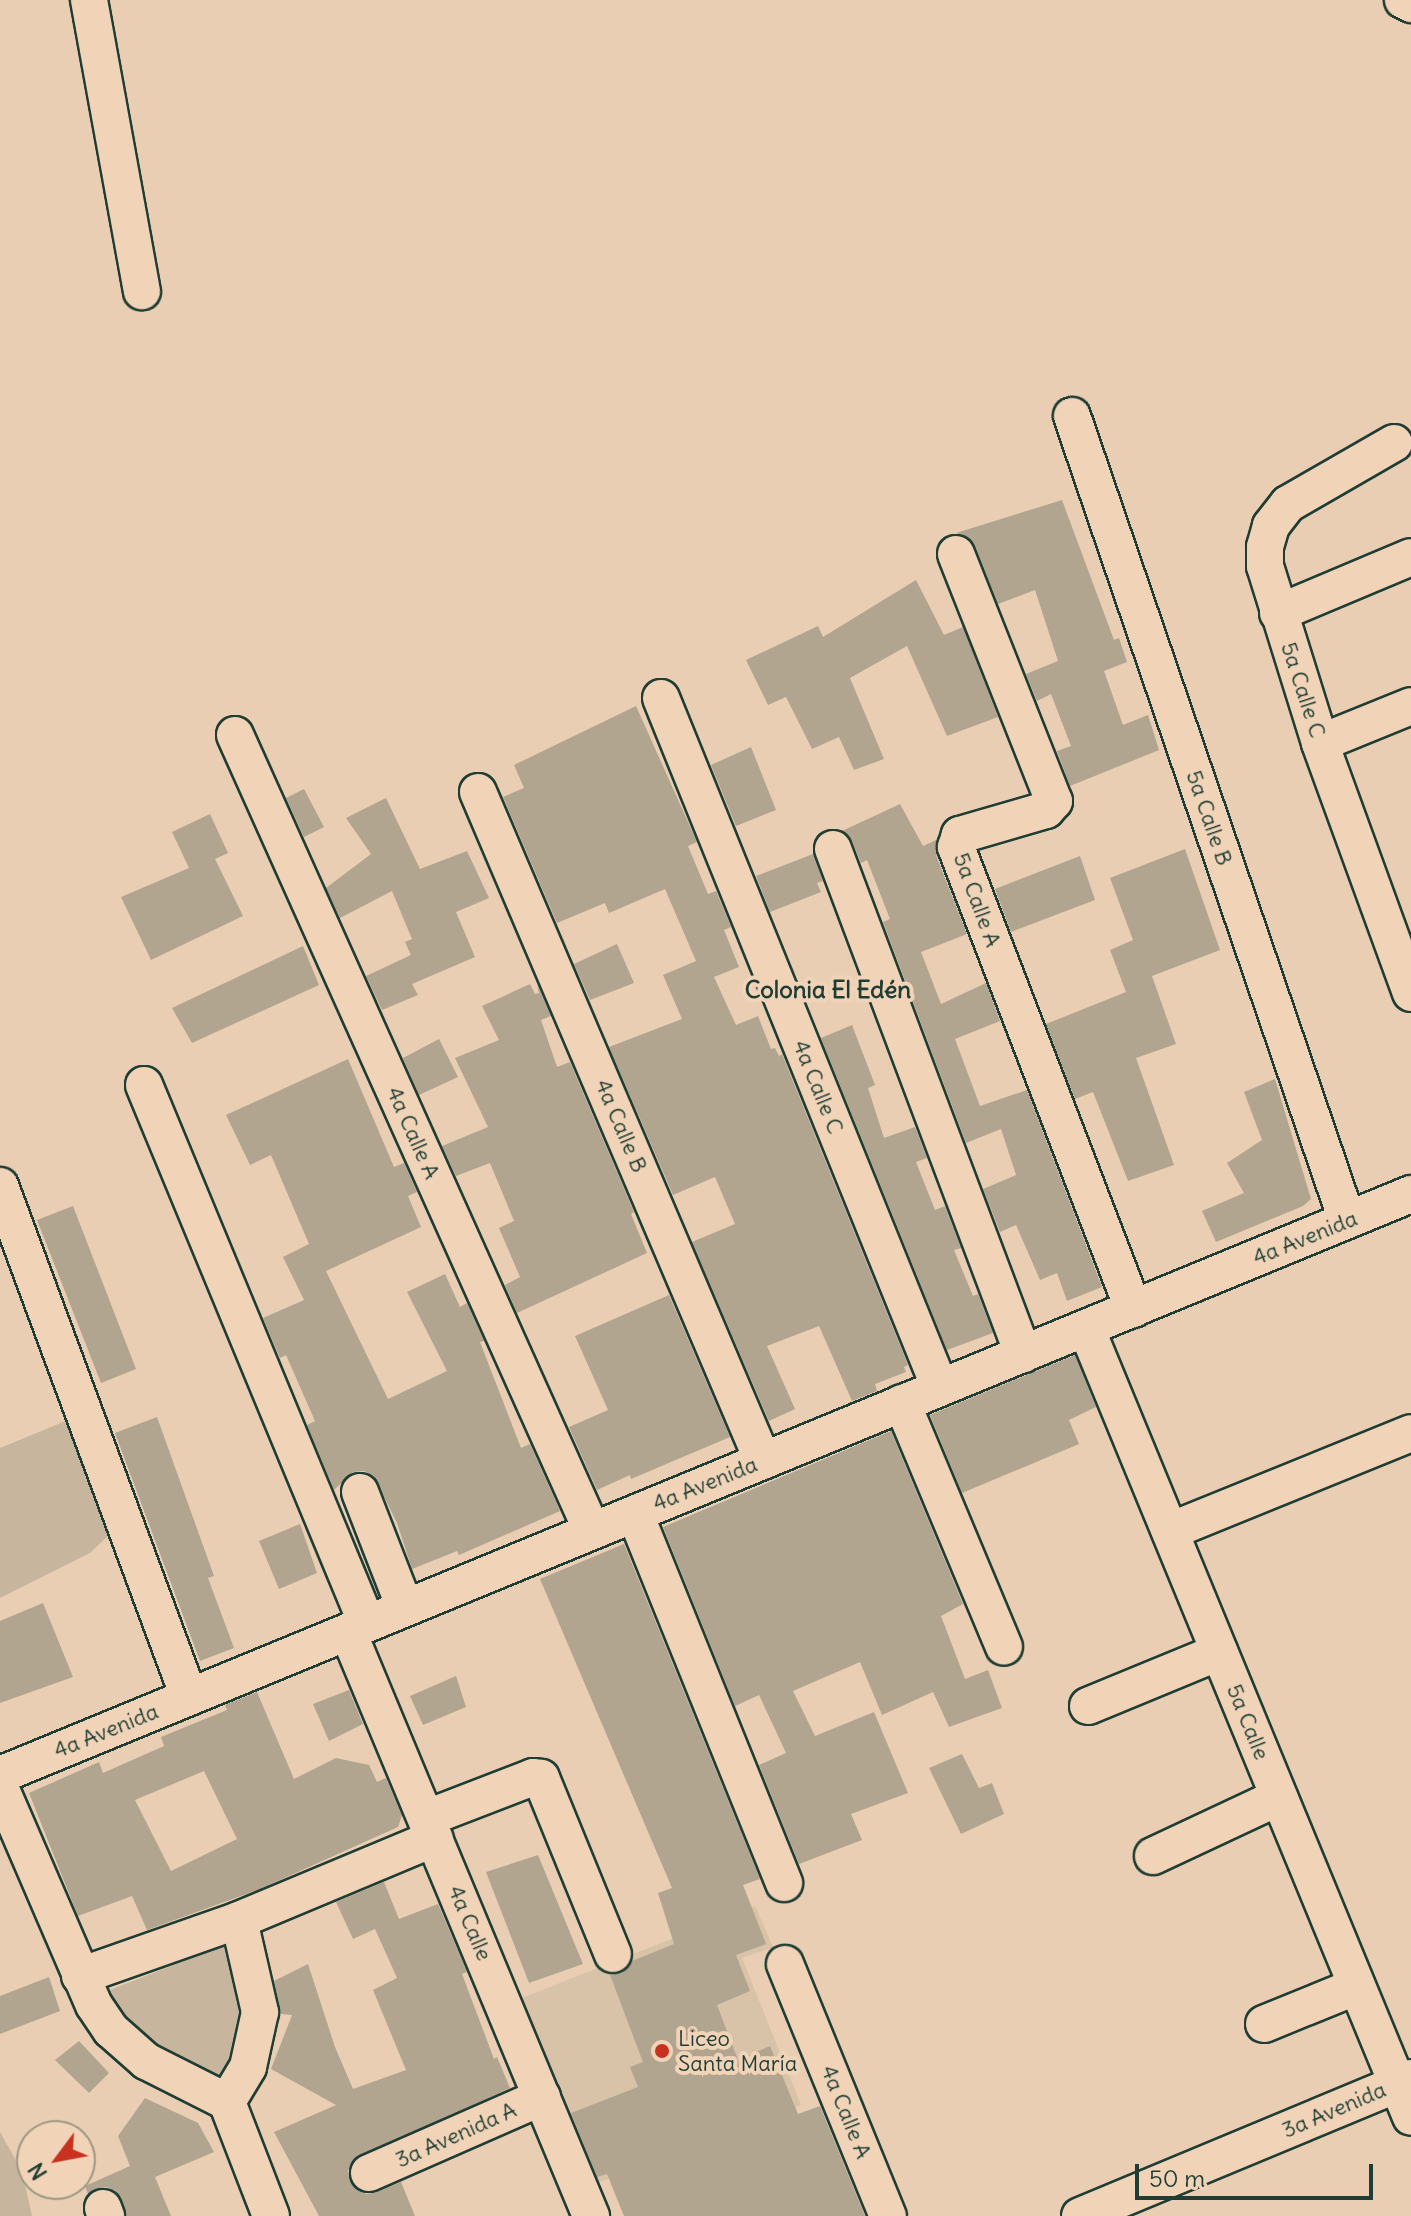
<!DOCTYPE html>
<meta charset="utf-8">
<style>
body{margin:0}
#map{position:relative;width:1411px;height:2216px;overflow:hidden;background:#e9ceb3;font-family:Delius,sans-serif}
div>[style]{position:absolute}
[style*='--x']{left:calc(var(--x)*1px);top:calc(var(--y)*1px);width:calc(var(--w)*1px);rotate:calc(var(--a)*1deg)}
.built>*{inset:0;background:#d8c2a8}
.green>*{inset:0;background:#c7b69d}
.building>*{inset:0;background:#b1a590}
.roads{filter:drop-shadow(2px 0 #1f3d34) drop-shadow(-2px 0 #1f3d34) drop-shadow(0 2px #1f3d34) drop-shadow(0 -2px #1f3d34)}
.minor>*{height:36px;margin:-18px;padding:0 18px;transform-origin:18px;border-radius:18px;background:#f1d4b8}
.dots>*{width:22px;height:22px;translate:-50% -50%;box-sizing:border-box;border:4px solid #f1d4b8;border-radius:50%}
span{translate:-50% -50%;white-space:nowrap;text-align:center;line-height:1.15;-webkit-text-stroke:8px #f1d4b8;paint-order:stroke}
.street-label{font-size:22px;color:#1f3d34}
.poi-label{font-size:22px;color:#1f3d34}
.left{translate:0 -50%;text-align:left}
.neighbourhood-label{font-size:24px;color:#1f3d34;font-weight:700}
.north{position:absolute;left:16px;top:2120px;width:80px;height:80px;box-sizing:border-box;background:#f1d4b8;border:2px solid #9d9883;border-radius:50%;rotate:238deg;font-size:22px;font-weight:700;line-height:32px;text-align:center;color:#1f3d34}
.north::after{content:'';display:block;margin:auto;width:28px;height:36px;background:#c8321e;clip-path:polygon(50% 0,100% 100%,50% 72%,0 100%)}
.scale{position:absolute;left:1135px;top:2164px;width:238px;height:36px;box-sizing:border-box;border:4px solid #1f3d34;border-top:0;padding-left:10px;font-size:24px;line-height:28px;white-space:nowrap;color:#1f3d34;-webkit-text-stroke:6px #f1d4b8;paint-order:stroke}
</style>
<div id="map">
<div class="built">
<i style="clip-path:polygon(755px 1906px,773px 1947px,742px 1958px,801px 2105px,597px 2183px,522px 1998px)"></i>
</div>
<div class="green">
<i style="clip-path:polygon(75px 1417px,111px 1533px,90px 1553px,0 1598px,0 1448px)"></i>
<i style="clip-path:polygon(241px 1939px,260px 1999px,230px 2109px,151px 2055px,102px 1993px)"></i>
<i style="clip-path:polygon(0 2132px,22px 2171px,32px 2216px,0 2216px)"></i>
</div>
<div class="building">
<i style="clip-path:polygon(1062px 500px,1114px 640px,1119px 638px,1127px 662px,1104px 671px,1123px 725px,1148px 715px,1159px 750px,1070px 786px,1057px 751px,1071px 746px,1051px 694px,1037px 701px,1026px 674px,1058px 661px,1035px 590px,998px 604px,975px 546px,968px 537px,956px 533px)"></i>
<i style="clip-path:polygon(916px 580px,944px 635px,963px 627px,998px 717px,947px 736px,907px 646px,850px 678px,884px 759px,854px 770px,839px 737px,812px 749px,786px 697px,768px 705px,746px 660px,818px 626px,823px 637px)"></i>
<i style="clip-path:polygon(636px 706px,697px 842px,688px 846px,708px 894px,716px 891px,731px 927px,724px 930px,739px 967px,714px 977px,736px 1025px,758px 1016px,771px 1049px,775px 1048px,779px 1056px,782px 1054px,908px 1365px,904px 1367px,906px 1372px,875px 1384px,877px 1391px,852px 1401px,819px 1326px,767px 1346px,795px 1409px,769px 1421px,692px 1242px,735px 1224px,715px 1177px,673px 1195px,609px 1047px,682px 1019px,663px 975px,696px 961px,665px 889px,609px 913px,605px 903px,557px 923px,503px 797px,524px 788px,514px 765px)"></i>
<i style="clip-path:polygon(751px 747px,776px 810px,736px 826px,711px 765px)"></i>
<i style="clip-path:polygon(304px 789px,324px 827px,304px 837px,286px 798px)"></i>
<i style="clip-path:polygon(386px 798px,420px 869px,467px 851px,489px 898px,456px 912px,475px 957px,412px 984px,418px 995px,382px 1010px,366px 976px,411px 955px,405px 942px,412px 939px,392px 891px,340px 918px,326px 888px,371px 854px,346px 818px)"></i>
<i style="clip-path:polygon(900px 804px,923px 846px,936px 840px,936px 855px,967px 934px,921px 952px,941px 1004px,986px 983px,1000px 1021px,955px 1039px,980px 1106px,1027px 1090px,1102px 1287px,1067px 1301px,1057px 1273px,1040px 1280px,1016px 1225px,1000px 1232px,983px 1189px,1016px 1175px,1001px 1129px,966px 1143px,883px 922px,890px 919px,867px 860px,861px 863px,852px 841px,842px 831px)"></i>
<i style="clip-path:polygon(210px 814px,228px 853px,215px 859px,243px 916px,151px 960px,121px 897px,189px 868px,172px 832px)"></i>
<i style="clip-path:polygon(1185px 849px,1220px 950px,1152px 976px,1176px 1044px,1136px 1058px,1174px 1165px,1128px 1181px,1093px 1092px,1075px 1099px,1046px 1024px,1126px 992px,1110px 950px,1133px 940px,1110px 878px)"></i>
<i style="clip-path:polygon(813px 854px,823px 881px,817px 883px,821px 892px,770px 912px,756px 876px)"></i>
<i style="clip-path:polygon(1080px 856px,1095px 900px,1011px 932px,995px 889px)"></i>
<i style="clip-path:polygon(617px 944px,634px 983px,590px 1000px,574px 964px)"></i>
<i style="clip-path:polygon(303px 946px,319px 985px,192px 1043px,172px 1008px)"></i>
<i style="clip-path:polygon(530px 984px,535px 994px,539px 993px,537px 984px,551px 1016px,541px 1020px,557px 1067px,570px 1062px,634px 1212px,631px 1214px,647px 1253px,517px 1313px,505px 1285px,520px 1277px,499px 1228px,514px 1221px,490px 1163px,456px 1176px,442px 1146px,488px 1127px,455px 1058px,499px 1040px,482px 1006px)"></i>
<i style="clip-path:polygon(852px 1025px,875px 1085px,868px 1088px,884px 1138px,915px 1127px,927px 1158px,916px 1162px,935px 1210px,945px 1206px,961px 1248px,954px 1250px,973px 1296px,978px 1294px,993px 1333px,947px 1350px,821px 1038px)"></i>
<i style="clip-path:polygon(439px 1039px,458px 1077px,419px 1095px,403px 1058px)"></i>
<i style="clip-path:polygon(348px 1059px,394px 1167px,404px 1163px,417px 1192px,408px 1196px,421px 1227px,326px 1271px,388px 1399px,447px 1371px,407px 1292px,445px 1274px,460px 1307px,467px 1303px,484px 1341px,480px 1342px,521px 1448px,530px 1444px,560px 1511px,459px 1555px,457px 1551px,412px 1569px,397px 1523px,374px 1476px,364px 1471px,353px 1472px,334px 1490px,307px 1425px,315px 1421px,286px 1355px,280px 1358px,263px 1318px,304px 1300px,283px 1257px,309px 1244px,271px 1155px,250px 1165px,226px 1115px)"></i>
<i style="clip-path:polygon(1275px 1079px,1311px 1199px,1303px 1206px,1216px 1242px,1202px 1211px,1244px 1193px,1227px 1163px,1262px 1140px,1244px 1092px)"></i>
<i style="clip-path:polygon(73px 1206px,136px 1369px,101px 1383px,37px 1220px)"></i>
<i style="clip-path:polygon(669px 1295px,730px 1437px,631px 1479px,630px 1475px,597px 1490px,569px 1427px,608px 1410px,575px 1336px)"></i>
<i style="clip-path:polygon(1075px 1355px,1096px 1407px,1069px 1420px,1079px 1444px,962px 1493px,930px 1415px)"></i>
<i style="clip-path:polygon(157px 1417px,214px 1576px,208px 1578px,234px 1648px,200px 1661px,115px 1433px)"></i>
<i style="clip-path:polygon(891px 1431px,963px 1604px,941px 1616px,965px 1679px,988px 1670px,1002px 1708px,949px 1727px,933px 1692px,882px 1715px,860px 1662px,793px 1691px,815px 1736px,874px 1712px,908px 1793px,851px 1814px,862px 1840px,799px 1864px,759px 1765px,786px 1753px,759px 1695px,735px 1706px,663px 1527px)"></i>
<i style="clip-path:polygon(300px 1524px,317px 1573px,279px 1589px,259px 1541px)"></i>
<i style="clip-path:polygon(624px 1544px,760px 1879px,743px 1885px,766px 1944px,736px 1955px,750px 1991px,717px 2005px,738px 2060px,770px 2046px,798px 2114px,820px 2106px,865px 2216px,624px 2216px,607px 2174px,597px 2177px,571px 2113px,638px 2087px,630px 2067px,643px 2062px,610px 1975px,622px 1973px,632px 1961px,674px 1944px,658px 1893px,672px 1888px,540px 1579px)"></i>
<i style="clip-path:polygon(43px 1603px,73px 1677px,0 1703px,0 1621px)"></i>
<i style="clip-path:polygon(456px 1676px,466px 1707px,423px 1725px,410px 1696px)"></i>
<i style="clip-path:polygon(349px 1690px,363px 1724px,329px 1741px,313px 1704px)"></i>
<i style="clip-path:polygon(evenodd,257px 1692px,294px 1779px,336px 1758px,369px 1765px,377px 1782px,386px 1778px,388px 1783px,402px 1815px,398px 1827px,260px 1889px,147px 1930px,132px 1896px,78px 1916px,29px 1793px,99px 1762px,103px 1773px,164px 1746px,161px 1737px,227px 1710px,225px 1705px,257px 1692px,204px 1771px,237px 1839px,171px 1871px,135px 1800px,204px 1771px)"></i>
<i style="clip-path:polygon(962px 1754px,979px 1788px,992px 1783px,1004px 1814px,961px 1834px,929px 1768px)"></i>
<i style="clip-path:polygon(538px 1855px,583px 1964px,529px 1983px,486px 1872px)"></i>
<i style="clip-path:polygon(384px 1882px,399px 1919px,438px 1904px,467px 1972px,462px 1974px,494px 2059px,497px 2057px,510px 2088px,353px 2160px,348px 2171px,356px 2189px,366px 2194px,377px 2192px,401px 2182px,415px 2216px,319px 2216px,274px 2132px,336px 2105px,271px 2069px,292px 2015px,281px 2014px,274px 1981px,308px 1964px,335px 2047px,353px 2089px,406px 2070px,373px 1990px,397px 1978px,375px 1929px,353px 1939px,336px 1902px)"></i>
<i style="clip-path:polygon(49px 1977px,60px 2011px,0 2034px,0 1996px)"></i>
<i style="clip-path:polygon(79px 2041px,109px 2073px,89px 2093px,55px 2060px)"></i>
<i style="clip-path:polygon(145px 2098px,198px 2123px,214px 2152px,155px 2177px,171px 2216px,126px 2216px,116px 2191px,106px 2187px,88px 2194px,85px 2186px,130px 2166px,118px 2136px)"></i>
</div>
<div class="roads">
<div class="minor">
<i style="--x:89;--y:0;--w:296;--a:79.7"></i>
<i style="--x:1403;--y:0;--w:9;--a:27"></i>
<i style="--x:1072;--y:416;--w:850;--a:71.12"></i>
<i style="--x:1394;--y:443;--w:122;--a:150.1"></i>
<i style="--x:1288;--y:504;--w:28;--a:128"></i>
<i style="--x:1271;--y:526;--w:22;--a:106"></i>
<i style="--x:1265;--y:547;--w:19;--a:90"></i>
<i style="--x:1265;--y:566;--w:185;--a:72.7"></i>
<i style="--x:1320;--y:743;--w:266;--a:70"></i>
<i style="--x:956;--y:554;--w:266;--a:68.4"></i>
<i style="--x:1054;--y:801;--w:12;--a:132"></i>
<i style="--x:1046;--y:810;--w:90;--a:163.8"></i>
<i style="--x:960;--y:835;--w:13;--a:108"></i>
<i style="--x:956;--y:847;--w:495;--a:69"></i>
<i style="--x:1278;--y:613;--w:144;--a:-22.8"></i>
<i style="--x:661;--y:698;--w:744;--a:67.98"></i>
<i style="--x:235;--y:735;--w:872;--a:65.84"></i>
<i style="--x:1320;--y:743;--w:98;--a:-22.1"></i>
<i style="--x:478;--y:792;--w:727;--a:66.93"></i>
<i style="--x:833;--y:849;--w:540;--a:69.38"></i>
<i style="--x:144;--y:1085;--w:583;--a:67.52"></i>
<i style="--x:0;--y:1186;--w:545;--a:69.7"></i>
<i style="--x:1086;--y:1328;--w:853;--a:67.61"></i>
<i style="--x:902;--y:1403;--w:264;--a:67.3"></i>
<i style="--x:360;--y:1492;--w:124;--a:68.8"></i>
<i style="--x:635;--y:1514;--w:398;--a:68"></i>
<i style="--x:1170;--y:1531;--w:260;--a:-22.1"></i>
<i style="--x:348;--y:1632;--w:633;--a:67.41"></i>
<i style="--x:1088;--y:1706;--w:142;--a:-22.4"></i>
<i style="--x:0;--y:1775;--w:1526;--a:-22.38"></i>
<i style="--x:0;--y:1787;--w:237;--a:66.7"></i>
<i style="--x:94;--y:2005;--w:30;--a:56"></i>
<i style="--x:111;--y:2030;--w:47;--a:41.5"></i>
<i style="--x:146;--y:2061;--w:91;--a:26.8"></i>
<i style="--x:227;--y:2102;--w:122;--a:68.9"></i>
<i style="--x:427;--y:1818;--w:114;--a:-21.1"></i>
<i style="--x:533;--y:1777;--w:8;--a:7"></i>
<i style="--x:541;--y:1778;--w:190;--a:67.8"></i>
<i style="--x:1153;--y:1856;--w:139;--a:-25.1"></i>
<i style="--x:785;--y:1964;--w:272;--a:67.8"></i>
<i style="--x:80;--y:1976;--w:169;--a:-19.4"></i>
<i style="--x:239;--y:1920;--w:212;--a:-22.7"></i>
<i style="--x:1264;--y:2024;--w:100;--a:-22.2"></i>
<i style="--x:227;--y:2102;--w:41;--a:-59"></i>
<i style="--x:248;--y:2067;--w:56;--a:-77.7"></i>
<i style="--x:260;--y:2012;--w:94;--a:-102.9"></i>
<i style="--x:369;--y:2173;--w:189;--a:-23.7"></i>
<i style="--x:103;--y:2208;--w:9;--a:69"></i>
<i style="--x:1080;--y:2216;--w:359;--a:-22.6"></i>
</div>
</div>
<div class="dots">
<i style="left:662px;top:2051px;background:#c8321e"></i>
</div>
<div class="street-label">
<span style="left:1303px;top:690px;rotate:72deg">5a Calle C</span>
<span style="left:1209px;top:818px;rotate:71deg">5a Calle B</span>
<span style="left:977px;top:900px;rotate:70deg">5a Calle A</span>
<span style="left:818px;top:1087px;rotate:68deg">4a Calle C</span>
<span style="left:621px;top:1126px;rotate:67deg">4a Calle B</span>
<span style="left:413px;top:1133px;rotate:66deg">4a Calle A</span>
<span style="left:1305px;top:1238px;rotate:-22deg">4a Avenida</span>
<span style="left:705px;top:1484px;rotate:-22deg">4a Avenida</span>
<span style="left:1248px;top:1722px;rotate:68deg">5a Calle</span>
<span style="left:106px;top:1731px;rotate:-22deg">4a Avenida</span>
<span style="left:470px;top:1923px;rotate:67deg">4a Calle</span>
<span style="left:1334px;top:2110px;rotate:-23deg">3a Avenida</span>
<span style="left:846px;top:2112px;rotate:68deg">4a Calle A</span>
<span style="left:456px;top:2135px;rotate:-24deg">3a Avenida A</span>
</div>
<div class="poi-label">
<span class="left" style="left:678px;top:2051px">Liceo<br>Santa María</span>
</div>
<div class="neighbourhood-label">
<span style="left:828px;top:990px">Colonia El Edén</span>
</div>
<div class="north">N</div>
<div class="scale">50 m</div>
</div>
